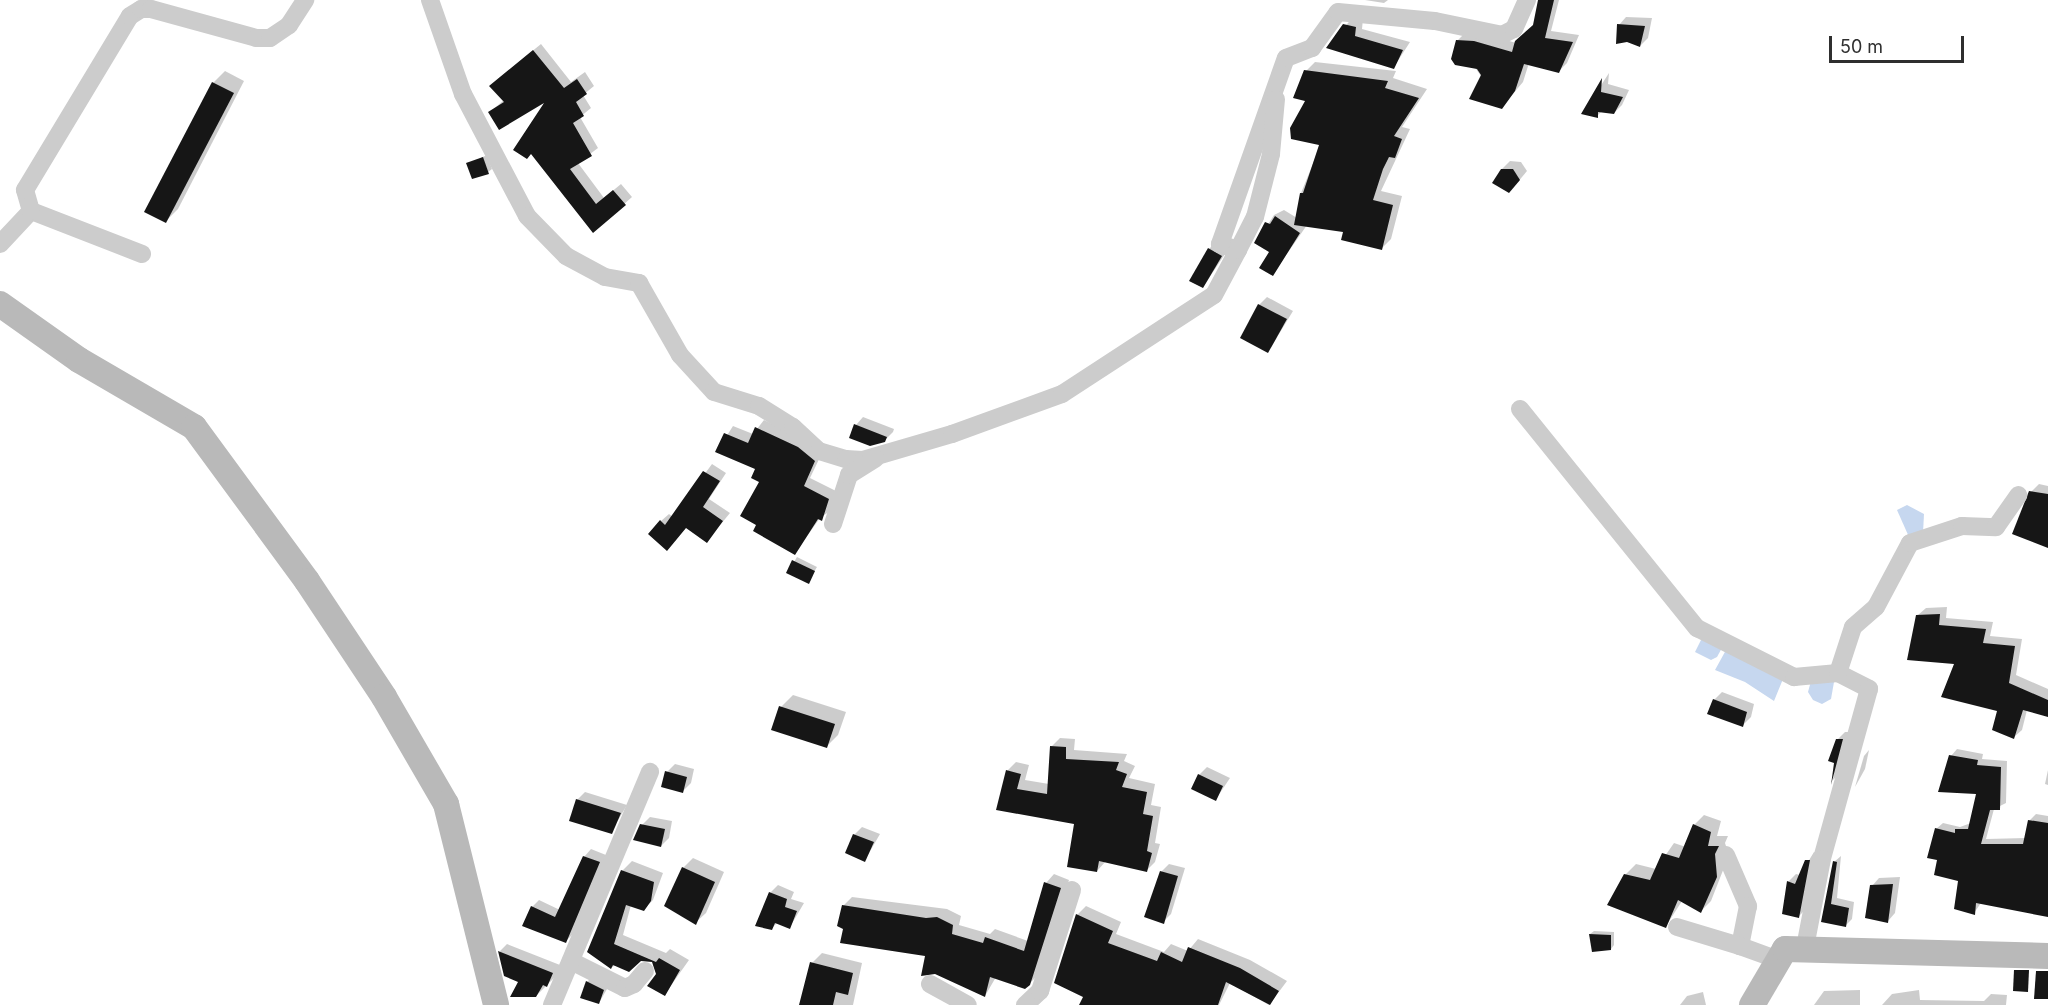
<!DOCTYPE html>
<style>
body{margin:0}
#map{position:relative;width:2048px;height:1005px;overflow:hidden;background:#fff;font-family:Inter,sans-serif}
div>[style]{position:absolute}
[style*='--x']{left:calc(var(--x)*1px);top:calc(var(--y)*1px);width:calc(var(--w)*1px);rotate:calc(var(--a)*1deg)}
.water>*{inset:0;background:#c6d7ef}
.shadow>*{inset:0;background:#0003}
.building>*{inset:0;background:#161616}
.street>*{height:18px;margin:-9px;padding:0 9px;transform-origin:9px;border-radius:9px;background:#ccc}
.secondary>*{height:26px;margin:-13px;padding:0 13px;transform-origin:13px;border-radius:13px;background:#b9b9b9}
span{translate:-50% -50%;white-space:nowrap;text-align:center;line-height:1.15;-webkit-text-stroke:6px #fff;paint-order:stroke}
.scale{position:absolute;left:1829px;top:36px;width:135px;height:27px;box-sizing:border-box;border:3px solid #2f2f2f;border-top:0;padding-left:8px;font-size:18px;line-height:21px;white-space:nowrap;color:#2f2f2f;-webkit-text-stroke:4px #fff;paint-order:stroke}
</style>
<div id="map">
<div class="water">
<i style="clip-path:polygon(1907px 505px,1924px 514px,1923px 533px,1909px 537px,1897px 510px)"></i>
<i style="clip-path:polygon(1702px 638px,1723px 646px,1717px 657px,1711px 660px,1695px 652px)"></i>
<i style="clip-path:polygon(1726px 650px,1783px 679px,1774px 701px,1745px 682px,1715px 670px)"></i>
<i style="clip-path:polygon(1811px 681px,1834px 682px,1831px 699px,1822px 704px,1813px 700px,1808px 692px)"></i>
</div>
<div class="shadow">
<i style="clip-path:polygon(1365px 0,1388px 0,1384px 3px)"></i>
<i style="clip-path:polygon(1540px 0,1559px 0,1551px 31px,1579px 35px,1567px 63px,1559px 71px,1529px 63px,1523px 82px,1502px 107px,1457px 41px,1465px 33px,1483px 33px,1516px 43px,1534px 25px)"></i>
<i style="clip-path:polygon(1353px 17px,1363px 19px,1362px 29px,1410px 42px,1394px 67px,1328px 47px)"></i>
<i style="clip-path:polygon(1626px 17px,1652px 18px,1648px 38px,1640px 46px,1619px 25px)"></i>
<i style="clip-path:polygon(541px 44px,571px 82px,585px 72px,594px 86px,583px 95px,591px 108px,580px 117px,598px 148px,578px 163px,604px 198px,621px 184px,632px 197px,594px 231px,531px 152px,549px 98px,490px 112px,504px 100px,498px 79px)"></i>
<i style="clip-path:polygon(1315px 62px,1396px 71px,1393px 78px,1427px 89px,1402px 127px,1410px 129px,1381px 191px,1402px 196px,1391px 239px,1381px 249px,1345px 231px,1307px 225px,1273px 274px,1271px 252px,1256px 243px,1274px 215px,1284px 210px,1297px 218px,1301px 193px,1321px 144px,1307px 100px,1306px 71px)"></i>
<i style="clip-path:polygon(225px 71px,244px 81px,178px 209px,166px 221px,213px 83px)"></i>
<i style="clip-path:polygon(1609px 73px,1608px 84px,1629px 90px,1622px 105px,1614px 113px,1602px 111px,1597px 116px,1583px 113px)"></i>
<i style="clip-path:polygon(487px 155px,492px 169px,488px 172px,468px 164px)"></i>
<i style="clip-path:polygon(1510px 161px,1521px 162px,1527px 171px,1517px 183px,1502px 169px)"></i>
<i style="clip-path:polygon(1217px 241px,1229px 248px,1203px 287px,1209px 249px)"></i>
<i style="clip-path:polygon(1267px 297px,1293px 311px,1268px 352px,1259px 305px)"></i>
<i style="clip-path:polygon(863px 417px,894px 429px,893px 432px,885px 440px,856px 425px)"></i>
<i style="clip-path:polygon(764px 420px,806px 440px,822px 453px,810px 478px,836px 491px,830px 511px,820px 518px,795px 553px,758px 524px,761px 482px,758px 468px,717px 451px,733px 426px,753px 434px)"></i>
<i style="clip-path:polygon(712px 464px,726px 473px,709px 499px,730px 513px,707px 541px,686px 527px,675px 541px,661px 521px,669px 514px,673px 517px)"></i>
<i style="clip-path:polygon(2039px 484px,2048px 486px,2048px 547px,2031px 492px)"></i>
<i style="clip-path:polygon(797px 557px,817px 567px,808px 582px,788px 572px)"></i>
<i style="clip-path:polygon(1947px 607px,1946px 618px,1993px 622px,1990px 636px,2022px 639px,2016px 675px,2048px 689px,2048px 712px,2027px 710px,2022px 730px,2014px 737px,1999px 710px,1918px 615px,1926px 608px)"></i>
<i style="clip-path:polygon(1722px 692px,1754px 704px,1751px 717px,1743px 725px,1714px 700px)"></i>
<i style="clip-path:polygon(793px 695px,846px 712px,838px 735px,826px 747px,781px 707px)"></i>
<i style="clip-path:polygon(1845px 732px,1850px 732px,1838px 775px,1833px 780px,1837px 740px)"></i>
<i style="clip-path:polygon(1060px 738px,1075px 739px,1074px 750px,1127px 754px,1124px 761px,1135px 766px,1129px 778px,1155px 784px,1151px 805px,1161px 807px,1155px 843px,1160px 844px,1155px 862px,1146px 871px,1106px 861px,1097px 871px,1076px 823px,998px 808px,1008px 770px,1016px 762px,1029px 765px,1025px 780px,1049px 784px,1051px 747px)"></i>
<i style="clip-path:polygon(1957px 749px,1983px 754px,1982px 759px,2007px 761px,2006px 803px,1994px 809px,1986px 839px,2026px 838px,2029px 821px,2036px 814px,2048px 816px,2048px 916px,1981px 903px,1974px 913px,1960px 880px,1938px 859px,1936px 829px,1943px 823px,1960px 827px,1971px 823px,1978px 793px,1951px 756px)"></i>
<i style="clip-path:polygon(1869px 750px,1865px 769px,1855px 787px,1864px 756px)"></i>
<i style="clip-path:polygon(675px 764px,694px 769px,691px 783px,683px 791px,667px 772px)"></i>
<i style="clip-path:polygon(1207px 767px,1230px 778px,1216px 799px,1199px 775px)"></i>
<i style="clip-path:polygon(2048px 770px,2048px 785px,2045px 784px)"></i>
<i style="clip-path:polygon(585px 792px,627px 805px,611px 832px,577px 800px)"></i>
<i style="clip-path:polygon(1704px 815px,1721px 821px,1717px 836px,1728px 836px,1725px 843px,1729px 855px,1711px 901px,1701px 911px,1682px 901px,1666px 926px,1625px 875px,1636px 864px,1656px 869px,1674px 843px,1686px 847px,1694px 825px)"></i>
<i style="clip-path:polygon(650px 817px,672px 821px,669px 838px,661px 846px,642px 825px)"></i>
<i style="clip-path:polygon(862px 827px,880px 834px,865px 860px,854px 835px)"></i>
<i style="clip-path:polygon(591px 849px,606px 855px,573px 934px,566px 941px,532px 907px,539px 900px,560px 910px,584px 857px)"></i>
<i style="clip-path:polygon(1814px 852px,1817px 853px,1807px 908px,1799px 916px,1788px 882px,1796px 874px,1800px 875px)"></i>
<i style="clip-path:polygon(1841px 856px,1837px 898px,1854px 902px,1852px 919px,1846px 925px,1823px 921px,1834px 862px)"></i>
<i style="clip-path:polygon(693px 858px,724px 872px,706px 913px,695px 923px,683px 868px)"></i>
<i style="clip-path:polygon(632px 861px,663px 873px,653px 900px,643px 910px,631px 905px,623px 935px,666px 953px,670px 949px,689px 960px,665px 994px,653px 961px,640px 959px,611px 967px,588px 951px,622px 871px)"></i>
<i style="clip-path:polygon(1169px 864px,1185px 868px,1171px 914px,1163px 922px,1161px 872px)"></i>
<i style="clip-path:polygon(1054px 874px,1069px 880px,1039px 974px,1025px 988px,996px 977px,985px 996px,927px 954px,844px 928px,843px 906px,852px 897px,947px 909px,961px 916px,959px 925px,990px 934px,995px 929px,1028px 941px,1046px 883px)"></i>
<i style="clip-path:polygon(1900px 877px,1895px 913px,1888px 921px,1872px 886px,1879px 878px)"></i>
<i style="clip-path:polygon(778px 885px,794px 892px,791px 899px,804px 903px,790px 927px,778px 922px,772px 928px,770px 893px)"></i>
<i style="clip-path:polygon(1086px 906px,1121px 922px,1116px 934px,1164px 952px,1171px 944px,1188px 951px,1198px 939px,1250px 960px,1287px 981px,1269px 1005px,1230px 983px,1219px 1005px,1080px 1005px,1085px 997px,1077px 915px)"></i>
<i style="clip-path:polygon(1594px 931px,1614px 932px,1614px 945px,1611px 949px,1590px 934px)"></i>
<i style="clip-path:polygon(507px 944px,560px 965px,555px 977px,536px 996px,520px 981px,506px 975px,500px 951px)"></i>
<i style="clip-path:polygon(822px 953px,862px 963px,853px 1005px,801px 1005px,812px 963px)"></i>
<i style="clip-path:polygon(595px 974px,611px 982px,599px 1003px,587px 982px)"></i>
<i style="clip-path:polygon(1860px 990px,1860px 1005px,1814px 1005px,1824px 991px)"></i>
<i style="clip-path:polygon(1919px 990px,1920px 1000px,1984px 1001px,1991px 994px,2007px 995px,2006px 1005px,1882px 1005px,1892px 994px)"></i>
<i style="clip-path:polygon(1703px 992px,1706px 1005px,1680px 1005px,1687px 996px)"></i>
</div>
<div class="building">
<i style="clip-path:polygon(1538px 0,1554px 0,1545px 38px,1573px 42px,1559px 73px,1524px 64px,1515px 91px,1502px 109px,1469px 99px,1481px 75px,1477px 69px,1455px 65px,1451px 59px,1456px 40px,1474px 41px,1512px 52px,1515px 41px,1533px 25px)"></i>
<i style="clip-path:polygon(1343px 24px,1356px 27px,1355px 36px,1403px 50px,1394px 69px,1326px 48px)"></i>
<i style="clip-path:polygon(1617px 24px,1645px 26px,1640px 47px,1627px 42px,1616px 44px)"></i>
<i style="clip-path:polygon(533px 50px,564px 88px,577px 79px,587px 94px,576px 102px,584px 116px,573px 123px,592px 156px,570px 169px,596px 204px,613px 190px,626px 205px,593px 233px,531px 154px,527px 159px,513px 150px,544px 103px,499px 130px,488px 112px,504px 102px,489px 86px)"></i>
<i style="clip-path:polygon(1304px 70px,1388px 81px,1385px 88px,1419px 98px,1394px 136px,1402px 139px,1395px 158px,1389px 157px,1383px 169px,1373px 200px,1393px 205px,1382px 250px,1341px 240px,1343px 232px,1294px 225px,1300px 193px,1303px 193px,1319px 145px,1291px 139px,1290px 128px,1305px 101px,1293px 98px)"></i>
<i style="clip-path:polygon(1602px 78px,1601px 92px,1623px 97px,1614px 114px,1598px 112px,1598px 118px,1581px 114px)"></i>
<i style="clip-path:polygon(212px 82px,234px 93px,166px 223px,144px 212px)"></i>
<i style="clip-path:polygon(483px 157px,489px 174px,472px 179px,466px 163px)"></i>
<i style="clip-path:polygon(1501px 169px,1513px 169px,1520px 180px,1509px 193px,1492px 183px)"></i>
<i style="clip-path:polygon(1275px 216px,1300px 233px,1273px 276px,1259px 268px,1269px 252px,1254px 243px,1265px 222px,1270px 224px)"></i>
<i style="clip-path:polygon(1208px 248px,1222px 256px,1203px 288px,1189px 281px)"></i>
<i style="clip-path:polygon(1258px 304px,1287px 319px,1268px 353px,1240px 338px)"></i>
<i style="clip-path:polygon(854px 424px,887px 437px,885px 442px,870px 446px,849px 438px)"></i>
<i style="clip-path:polygon(755px 427px,798px 447px,815px 461px,804px 486px,829px 499px,822px 521px,818px 519px,795px 555px,753px 531px,756px 525px,740px 516px,759px 482px,751px 478px,755px 469px,715px 452px,724px 433px,748px 443px)"></i>
<i style="clip-path:polygon(703px 471px,720px 481px,703px 507px,723px 521px,707px 543px,686px 528px,667px 551px,648px 534px,660px 520px,665px 525px)"></i>
<i style="clip-path:polygon(2029px 491px,2048px 494px,2048px 548px,2012px 534px)"></i>
<i style="clip-path:polygon(792px 560px,815px 571px,809px 584px,786px 573px)"></i>
<i style="clip-path:polygon(1940px 614px,1939px 625px,1986px 629px,1983px 643px,2015px 646px,2009px 683px,2048px 700px,2048px 717px,2023px 710px,2014px 739px,1992px 730px,1997px 711px,1941px 697px,1954px 664px,1907px 660px,1916px 615px)"></i>
<i style="clip-path:polygon(1713px 699px,1747px 712px,1743px 727px,1707px 714px)"></i>
<i style="clip-path:polygon(779px 706px,835px 724px,827px 748px,771px 730px)"></i>
<i style="clip-path:polygon(1836px 739px,1843px 739px,1831px 785px,1834px 763px,1828px 761px)"></i>
<i style="clip-path:polygon(1050px 746px,1066px 747px,1066px 759px,1119px 762px,1116px 770px,1127px 774px,1122px 787px,1147px 792px,1143px 814px,1153px 816px,1147px 851px,1152px 853px,1147px 872px,1099px 861px,1097px 872px,1067px 867px,1074px 824px,996px 810px,1006px 770px,1021px 774px,1017px 789px,1047px 794px)"></i>
<i style="clip-path:polygon(1949px 755px,1978px 760px,1977px 765px,2001px 767px,2000px 810px,1990px 810px,1981px 844px,2023px 844px,2028px 820px,2048px 823px,2048px 917px,1976px 903px,1975px 915px,1954px 909px,1958px 881px,1934px 875px,1937px 860px,1927px 858px,1935px 828px,1955px 833px,1955px 829px,1968px 829px,1976px 794px,1938px 792px)"></i>
<i style="clip-path:polygon(665px 771px,687px 777px,683px 793px,661px 787px)"></i>
<i style="clip-path:polygon(1198px 774px,1223px 786px,1216px 801px,1191px 789px)"></i>
<i style="clip-path:polygon(576px 799px,621px 813px,612px 834px,569px 821px)"></i>
<i style="clip-path:polygon(640px 824px,665px 829px,661px 847px,633px 840px)"></i>
<i style="clip-path:polygon(1693px 824px,1711px 832px,1708px 846px,1719px 846px,1715px 854px,1717px 877px,1701px 913px,1678px 900px,1666px 928px,1607px 905px,1624px 874px,1650px 880px,1662px 853px,1679px 858px)"></i>
<i style="clip-path:polygon(853px 834px,874px 842px,865px 862px,845px 853px)"></i>
<i style="clip-path:polygon(583px 856px,600px 862px,566px 943px,522px 926px,531px 906px,555px 917px)"></i>
<i style="clip-path:polygon(1805px 860px,1810px 860px,1799px 918px,1782px 914px,1787px 881px,1795px 884px)"></i>
<i style="clip-path:polygon(1833px 861px,1837px 862px,1831px 904px,1849px 908px,1846px 927px,1821px 922px)"></i>
<i style="clip-path:polygon(682px 867px,715px 882px,696px 925px,664px 906px)"></i>
<i style="clip-path:polygon(621px 870px,654px 882px,651px 901px,644px 911px,626px 905px,614px 944px,656px 962px,659px 958px,680px 970px,665px 996px,647px 986px,656px 974px,652px 962px,641px 961px,629px 972px,613px 965px,611px 969px,587px 952px)"></i>
<i style="clip-path:polygon(1160px 871px,1178px 876px,1164px 924px,1144px 917px)"></i>
<i style="clip-path:polygon(1044px 882px,1061px 888px,1030px 985px,1025px 989px,990px 977px,985px 997px,935px 974px,921px 976px,925px 956px,840px 943px,843px 929px,837px 926px,842px 905px,926px 918px,937px 917px,953px 925px,952px 934px,983px 943px,985px 937px,1024px 951px)"></i>
<i style="clip-path:polygon(1893px 884px,1888px 923px,1865px 918px,1870px 885px)"></i>
<i style="clip-path:polygon(769px 892px,787px 899px,785px 907px,797px 911px,790px 929px,775px 923px,772px 930px,755px 926px)"></i>
<i style="clip-path:polygon(1076px 914px,1113px 931px,1108px 943px,1157px 961px,1161px 952px,1182px 962px,1188px 947px,1240px 968px,1279px 991px,1270px 1005px,1226px 982px,1218px 1005px,1079px 1005px,1083px 997px,1054px 983px)"></i>
<i style="clip-path:polygon(1589px 934px,1611px 935px,1611px 950px,1592px 952px)"></i>
<i style="clip-path:polygon(498px 951px,553px 973px,547px 987px,543px 985px,536px 997px,510px 997px,518px 982px,504px 976px)"></i>
<i style="clip-path:polygon(810px 962px,853px 973px,848px 995px,836px 992px,833px 1005px,799px 1005px)"></i>
<i style="clip-path:polygon(2014px 970px,2029px 970px,2028px 992px,2013px 991px)"></i>
<i style="clip-path:polygon(2036px 971px,2048px 971px,2048px 999px,2034px 999px)"></i>
<i style="clip-path:polygon(586px 981px,604px 990px,599px 1004px,580px 998px)"></i>
</div>
<div class="street">
<i style="--x:430;--y:0;--w:100;--a:70.7"></i>
<i style="--x:463;--y:94;--w:138;--a:62.3"></i>
<i style="--x:527;--y:216;--w:56;--a:45.7"></i>
<i style="--x:566;--y:256;--w:44;--a:28.3"></i>
<i style="--x:605;--y:277;--w:35;--a:10"></i>
<i style="--x:639;--y:283;--w:83;--a:60.3"></i>
<i style="--x:680;--y:355;--w:50;--a:47.4"></i>
<i style="--x:714;--y:392;--w:47;--a:17.3"></i>
<i style="--x:759;--y:406;--w:40;--a:32"></i>
<i style="--x:793;--y:427;--w:35;--a:43"></i>
<i style="--x:819;--y:451;--w:28;--a:17"></i>
<i style="--x:846;--y:459;--w:17;--a:3"></i>
<i style="--x:863;--y:460;--w:93;--a:-16.3"></i>
<i style="--x:952;--y:434;--w:117;--a:-20"></i>
<i style="--x:1062;--y:394;--w:181;--a:-33.1"></i>
<i style="--x:1214;--y:295;--w:51;--a:-61.9"></i>
<i style="--x:1238;--y:250;--w:19;--a:-162"></i>
<i style="--x:1220;--y:244;--w:197;--a:-70.5"></i>
<i style="--x:1286;--y:58;--w:28;--a:-21"></i>
<i style="--x:1312;--y:48;--w:44;--a:-54.2"></i>
<i style="--x:1338;--y:12;--w:97;--a:5.3"></i>
<i style="--x:1435;--y:21;--w:68;--a:11.8"></i>
<i style="--x:1502;--y:35;--w:13;--a:-27"></i>
<i style="--x:1514;--y:29;--w:32;--a:-66"></i>
<i style="--x:0;--y:244;--w:45;--a:-46.8"></i>
<i style="--x:1238;--y:250;--w:37;--a:-63"></i>
<i style="--x:1255;--y:217;--w:65;--a:-75.7"></i>
<i style="--x:1271;--y:154;--w:55;--a:-84.8"></i>
<i style="--x:142;--y:254;--w:119;--a:-158.8"></i>
<i style="--x:31;--y:211;--w:22;--a:-106"></i>
<i style="--x:25;--y:190;--w:203;--a:-58.9"></i>
<i style="--x:130;--y:16;--w:13;--a:-32"></i>
<i style="--x:141;--y:9;--w:10;--a:0"></i>
<i style="--x:151;--y:9;--w:109;--a:15.4"></i>
<i style="--x:256;--y:38;--w:14;--a:0"></i>
<i style="--x:270;--y:38;--w:23;--a:-34"></i>
<i style="--x:289;--y:25;--w:30;--a:-57"></i>
<i style="--x:1520;--y:409;--w:282;--a:51.1"></i>
<i style="--x:1697;--y:628;--w:109;--a:26.8"></i>
<i style="--x:1794;--y:677;--w:44;--a:-5.2"></i>
<i style="--x:1838;--y:673;--w:35;--a:27"></i>
<i style="--x:1869;--y:689;--w:176;--a:105.5"></i>
<i style="--x:1822;--y:859;--w:90;--a:100.9"></i>
<i style="--x:833;--y:524;--w:52;--a:-71.9"></i>
<i style="--x:849;--y:475;--w:31;--a:-32"></i>
<i style="--x:1838;--y:673;--w:48;--a:-71.9"></i>
<i style="--x:1853;--y:627;--w:30;--a:-41"></i>
<i style="--x:1876;--y:607;--w:72;--a:-62"></i>
<i style="--x:1910;--y:543;--w:55;--a:-18.1"></i>
<i style="--x:1962;--y:526;--w:34;--a:2"></i>
<i style="--x:1996;--y:527;--w:39;--a:-55"></i>
<i style="--x:1726;--y:855;--w:56;--a:66.7"></i>
<i style="--x:1748;--y:906;--w:41;--a:101.3"></i>
<i style="--x:1740;--y:946;--w:37;--a:20"></i>
<i style="--x:1677;--y:927;--w:66;--a:16.8"></i>
<i style="--x:571;--y:961;--w:60;--a:26.6"></i>
<i style="--x:625;--y:988;--w:10;--a:-24"></i>
<i style="--x:634;--y:984;--w:17;--a:-50"></i>
<i style="--x:930;--y:984;--w:43;--a:28.9"></i>
<i style="--x:552;--y:1005;--w:253;--a:-67.2"></i>
<i style="--x:1025;--y:1005;--w:21;--a:-43"></i>
<i style="--x:1040;--y:991;--w:106;--a:-72.4"></i>
</div>
<div class="secondary">
<i style="--x:0;--y:304;--w:97;--a:35.3"></i>
<i style="--x:79;--y:360;--w:133;--a:30.2"></i>
<i style="--x:194;--y:427;--w:191;--a:53.7"></i>
<i style="--x:307;--y:581;--w:139;--a:56.4"></i>
<i style="--x:384;--y:697;--w:124;--a:59.9"></i>
<i style="--x:446;--y:804;--w:207;--a:76"></i>
<i style="--x:1752;--y:1005;--w:65;--a:-59.5"></i>
<i style="--x:1785;--y:949;--w:263;--a:1.5"></i>
</div>
<div class="scale">50 m</div>
</div>
